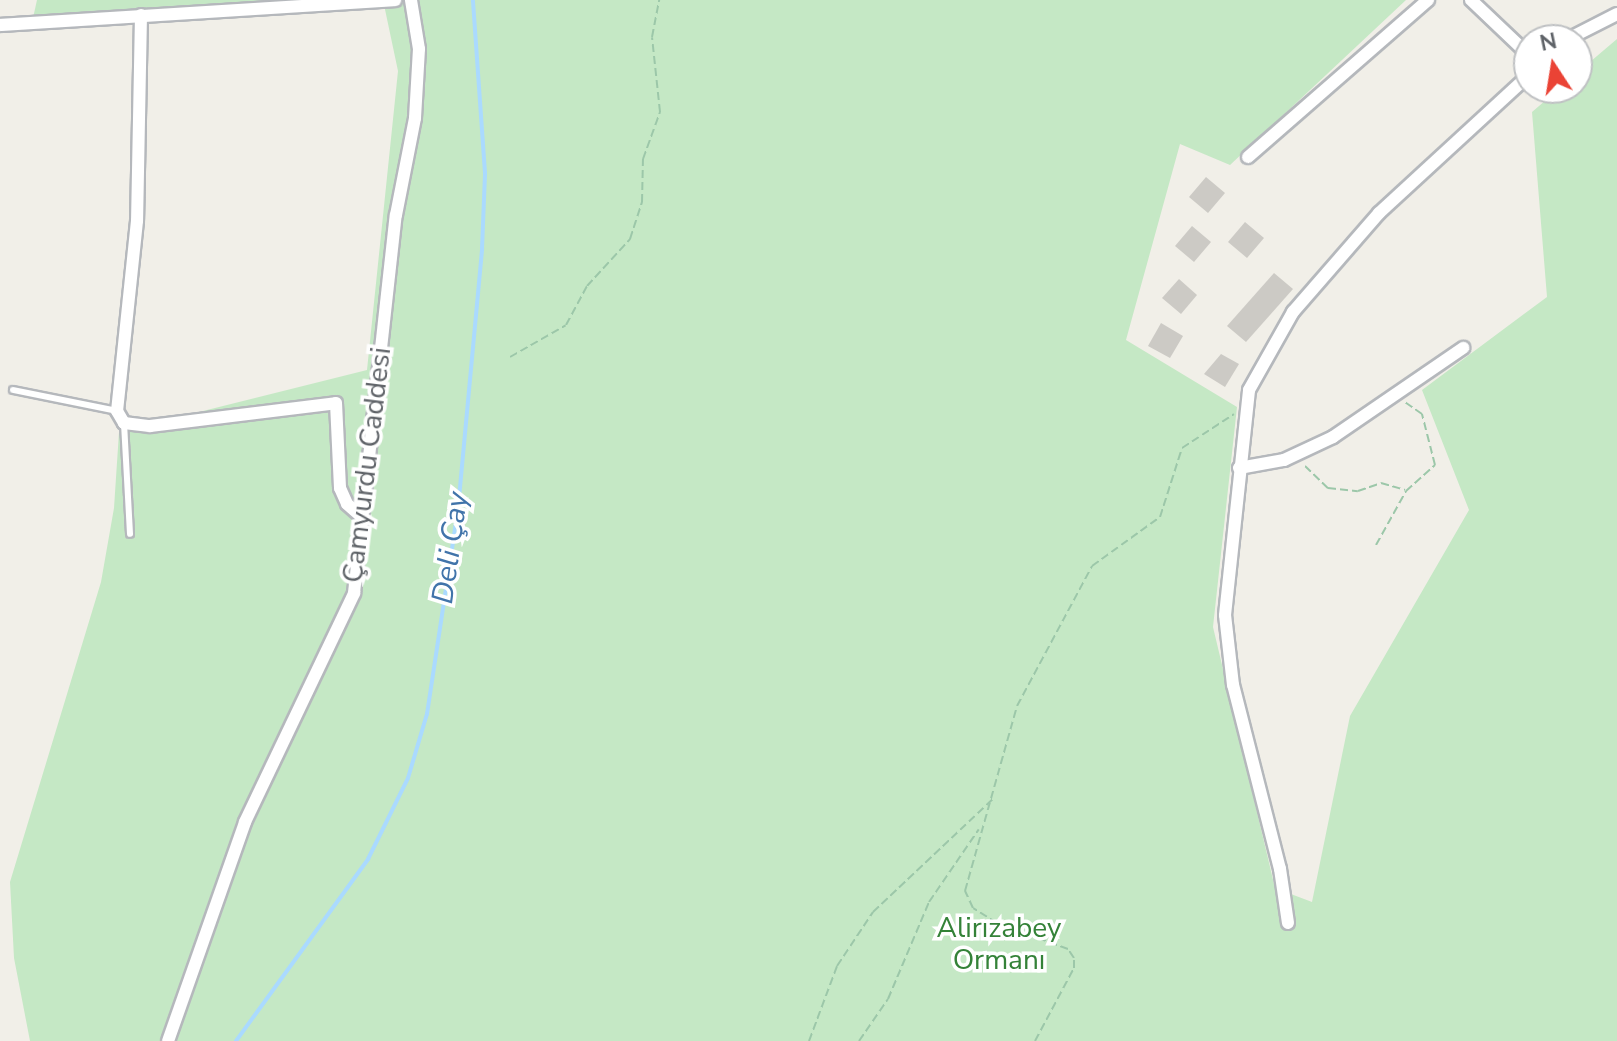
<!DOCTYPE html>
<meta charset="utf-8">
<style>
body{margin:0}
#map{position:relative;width:1617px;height:1041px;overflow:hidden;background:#f1efe8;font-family:"Nunito Sans",sans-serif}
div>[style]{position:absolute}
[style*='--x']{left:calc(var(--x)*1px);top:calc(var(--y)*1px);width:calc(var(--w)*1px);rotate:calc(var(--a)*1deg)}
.green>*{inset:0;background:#c5e8c5}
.stream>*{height:4px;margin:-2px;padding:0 2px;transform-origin:2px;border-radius:2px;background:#aadaff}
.building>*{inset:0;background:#cccac5}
.path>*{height:2px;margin-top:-1px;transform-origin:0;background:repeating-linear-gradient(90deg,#9cc7a9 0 8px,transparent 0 12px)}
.roads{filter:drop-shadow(2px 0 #b5b8bc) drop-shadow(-2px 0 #b5b8bc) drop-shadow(0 2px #b5b8bc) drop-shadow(0 -2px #b5b8bc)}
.lane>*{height:6px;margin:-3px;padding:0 3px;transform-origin:3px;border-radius:3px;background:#fff}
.street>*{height:12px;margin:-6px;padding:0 6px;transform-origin:6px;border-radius:6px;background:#fff}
span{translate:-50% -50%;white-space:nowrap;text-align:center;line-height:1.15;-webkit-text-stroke:7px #fff;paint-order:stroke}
.street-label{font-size:28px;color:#5f6368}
.park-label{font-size:28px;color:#348238}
.water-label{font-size:30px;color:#4174aa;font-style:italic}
.north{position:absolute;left:1513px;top:24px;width:80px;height:80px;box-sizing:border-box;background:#fff;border:2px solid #bfc1c3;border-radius:50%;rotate:348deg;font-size:22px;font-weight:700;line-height:32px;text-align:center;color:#5f6368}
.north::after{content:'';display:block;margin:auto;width:28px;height:36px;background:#ea4335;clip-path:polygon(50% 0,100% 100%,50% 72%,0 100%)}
</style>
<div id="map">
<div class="green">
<i style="clip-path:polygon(37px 0,326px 0,31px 27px)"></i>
<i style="clip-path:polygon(383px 0,1406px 0,1230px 165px,1180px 144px,1126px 340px,1237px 407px,1213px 627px,1275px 888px,1312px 902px,1350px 716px,1469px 510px,1422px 390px,1547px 297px,1532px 112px,1560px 88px,1577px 88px,1577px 73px,1617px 39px,1617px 1041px,30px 1041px,14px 958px,10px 882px,101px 582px,114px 508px,119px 432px,367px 370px,398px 71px)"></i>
</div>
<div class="stream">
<i style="--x:236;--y:1041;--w:225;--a:-54"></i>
<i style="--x:368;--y:859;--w:90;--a:-63.7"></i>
<i style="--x:408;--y:778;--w:67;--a:-73.5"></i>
<i style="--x:427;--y:714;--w:207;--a:-81.4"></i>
<i style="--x:458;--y:509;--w:261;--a:-84.7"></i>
<i style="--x:482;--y:249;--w:76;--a:-87.7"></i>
<i style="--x:485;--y:173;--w:173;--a:-94"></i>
</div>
<div class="building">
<i style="clip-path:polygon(1206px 177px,1225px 193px,1208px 213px,1189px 197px)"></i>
<i style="clip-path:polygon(1245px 222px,1264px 238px,1247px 258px,1228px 242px)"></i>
<i style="clip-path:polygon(1192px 226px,1211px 242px,1194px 262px,1175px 246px)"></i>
<i style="clip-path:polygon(1274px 273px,1293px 289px,1246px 342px,1227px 326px)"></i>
<i style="clip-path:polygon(1179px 279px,1197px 295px,1181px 314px,1162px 298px)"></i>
<i style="clip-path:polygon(1161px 323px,1183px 336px,1170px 358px,1148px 346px)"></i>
<i style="clip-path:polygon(1221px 354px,1239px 364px,1225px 387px,1204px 374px)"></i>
</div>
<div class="path">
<i style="--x:510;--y:357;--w:64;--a:-29.7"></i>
<i style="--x:566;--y:325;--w:44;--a:-61.7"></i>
<i style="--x:587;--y:286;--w:64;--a:-47.5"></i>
<i style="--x:630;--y:239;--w:39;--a:-72"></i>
<i style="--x:642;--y:202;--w:43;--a:-88.7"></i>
<i style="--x:643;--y:159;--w:50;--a:-70.1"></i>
<i style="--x:660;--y:112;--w:75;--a:-96.1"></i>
<i style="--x:652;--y:37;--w:38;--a:-79"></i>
<i style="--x:1305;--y:466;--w:32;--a:44"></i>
<i style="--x:1328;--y:488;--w:30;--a:6"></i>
<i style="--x:1358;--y:491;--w:24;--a:-19"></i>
<i style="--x:1381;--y:483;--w:25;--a:16"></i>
<i style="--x:1376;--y:545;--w:62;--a:-60.9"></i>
<i style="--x:1406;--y:491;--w:39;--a:-42"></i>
<i style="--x:1435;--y:465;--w:53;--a:-104.3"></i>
<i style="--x:1422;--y:414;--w:21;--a:-145"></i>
<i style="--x:809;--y:1041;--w:80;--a:-69.5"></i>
<i style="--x:837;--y:966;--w:65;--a:-56.3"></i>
<i style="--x:873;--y:912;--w:165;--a:-43.3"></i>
<i style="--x:859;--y:1041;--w:51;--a:-55.4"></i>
<i style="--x:888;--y:999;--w:105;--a:-67.1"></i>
<i style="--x:929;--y:902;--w:88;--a:-55.6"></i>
<i style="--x:1035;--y:1041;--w:83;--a:-61.9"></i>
<i style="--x:1074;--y:968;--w:10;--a:-90"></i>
<i style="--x:1074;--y:958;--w:11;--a:-124"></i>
<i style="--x:1068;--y:949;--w:76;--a:-159.9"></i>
<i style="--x:997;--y:923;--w:28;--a:-148"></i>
<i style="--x:973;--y:908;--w:19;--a:-115"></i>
<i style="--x:965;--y:891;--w:192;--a:-74.3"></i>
<i style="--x:1017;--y:706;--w:159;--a:-61.8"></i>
<i style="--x:1092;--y:566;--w:84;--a:-35.8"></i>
<i style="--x:1160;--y:517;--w:72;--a:-72.3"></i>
<i style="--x:1182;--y:448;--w:62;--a:-33.2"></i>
</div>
<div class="roads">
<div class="lane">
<i style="--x:13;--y:390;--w:106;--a:11.4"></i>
<i style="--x:124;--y:423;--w:111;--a:86.9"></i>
</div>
<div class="street">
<i style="--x:1471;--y:0;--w:80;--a:43.5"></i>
<i style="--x:141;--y:15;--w:206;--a:91.1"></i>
<i style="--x:137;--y:221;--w:191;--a:96"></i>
<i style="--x:117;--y:411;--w:14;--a:60"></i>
<i style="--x:124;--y:423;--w:26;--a:7"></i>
<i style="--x:150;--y:426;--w:187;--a:-7"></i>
<i style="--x:336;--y:403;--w:85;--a:87.3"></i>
<i style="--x:340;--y:488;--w:17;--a:66"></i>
<i style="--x:347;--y:504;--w:20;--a:41"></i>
<i style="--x:0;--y:25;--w:396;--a:-3.6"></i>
<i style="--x:1566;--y:40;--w:57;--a:-27"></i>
<i style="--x:1248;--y:157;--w:239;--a:-41.1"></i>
<i style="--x:1239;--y:468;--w:46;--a:-10.1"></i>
<i style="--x:1284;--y:460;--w:54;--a:-25.1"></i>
<i style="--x:1333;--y:437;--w:158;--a:-34.4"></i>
<i style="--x:1288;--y:923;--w:55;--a:-98.4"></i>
<i style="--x:1280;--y:869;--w:190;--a:-104.3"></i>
<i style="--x:1233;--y:685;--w:70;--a:-96.5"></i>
<i style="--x:1225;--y:615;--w:226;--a:-83.9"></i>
<i style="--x:1249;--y:390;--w:90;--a:-60.6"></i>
<i style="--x:1293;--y:312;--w:131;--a:-49"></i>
<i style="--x:1379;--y:213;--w:204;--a:-42.6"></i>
<i style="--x:168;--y:1041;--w:232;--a:-70.6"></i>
<i style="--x:245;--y:822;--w:254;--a:-64.5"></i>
<i style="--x:354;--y:593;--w:380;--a:-83.7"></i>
<i style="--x:396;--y:215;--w:99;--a:-78.9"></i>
<i style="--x:415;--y:118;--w:69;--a:-86.7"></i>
<i style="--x:419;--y:49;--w:50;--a:-99.3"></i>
</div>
</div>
<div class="street-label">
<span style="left:367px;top:465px;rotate:-83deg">Çamyurdu Caddesi</span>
</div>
<div class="park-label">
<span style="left:999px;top:944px">Alirızabey<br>Ormanı</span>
</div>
<div class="water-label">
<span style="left:451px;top:548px;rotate:-82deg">Deli Çay</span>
</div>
<div class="north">N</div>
</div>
